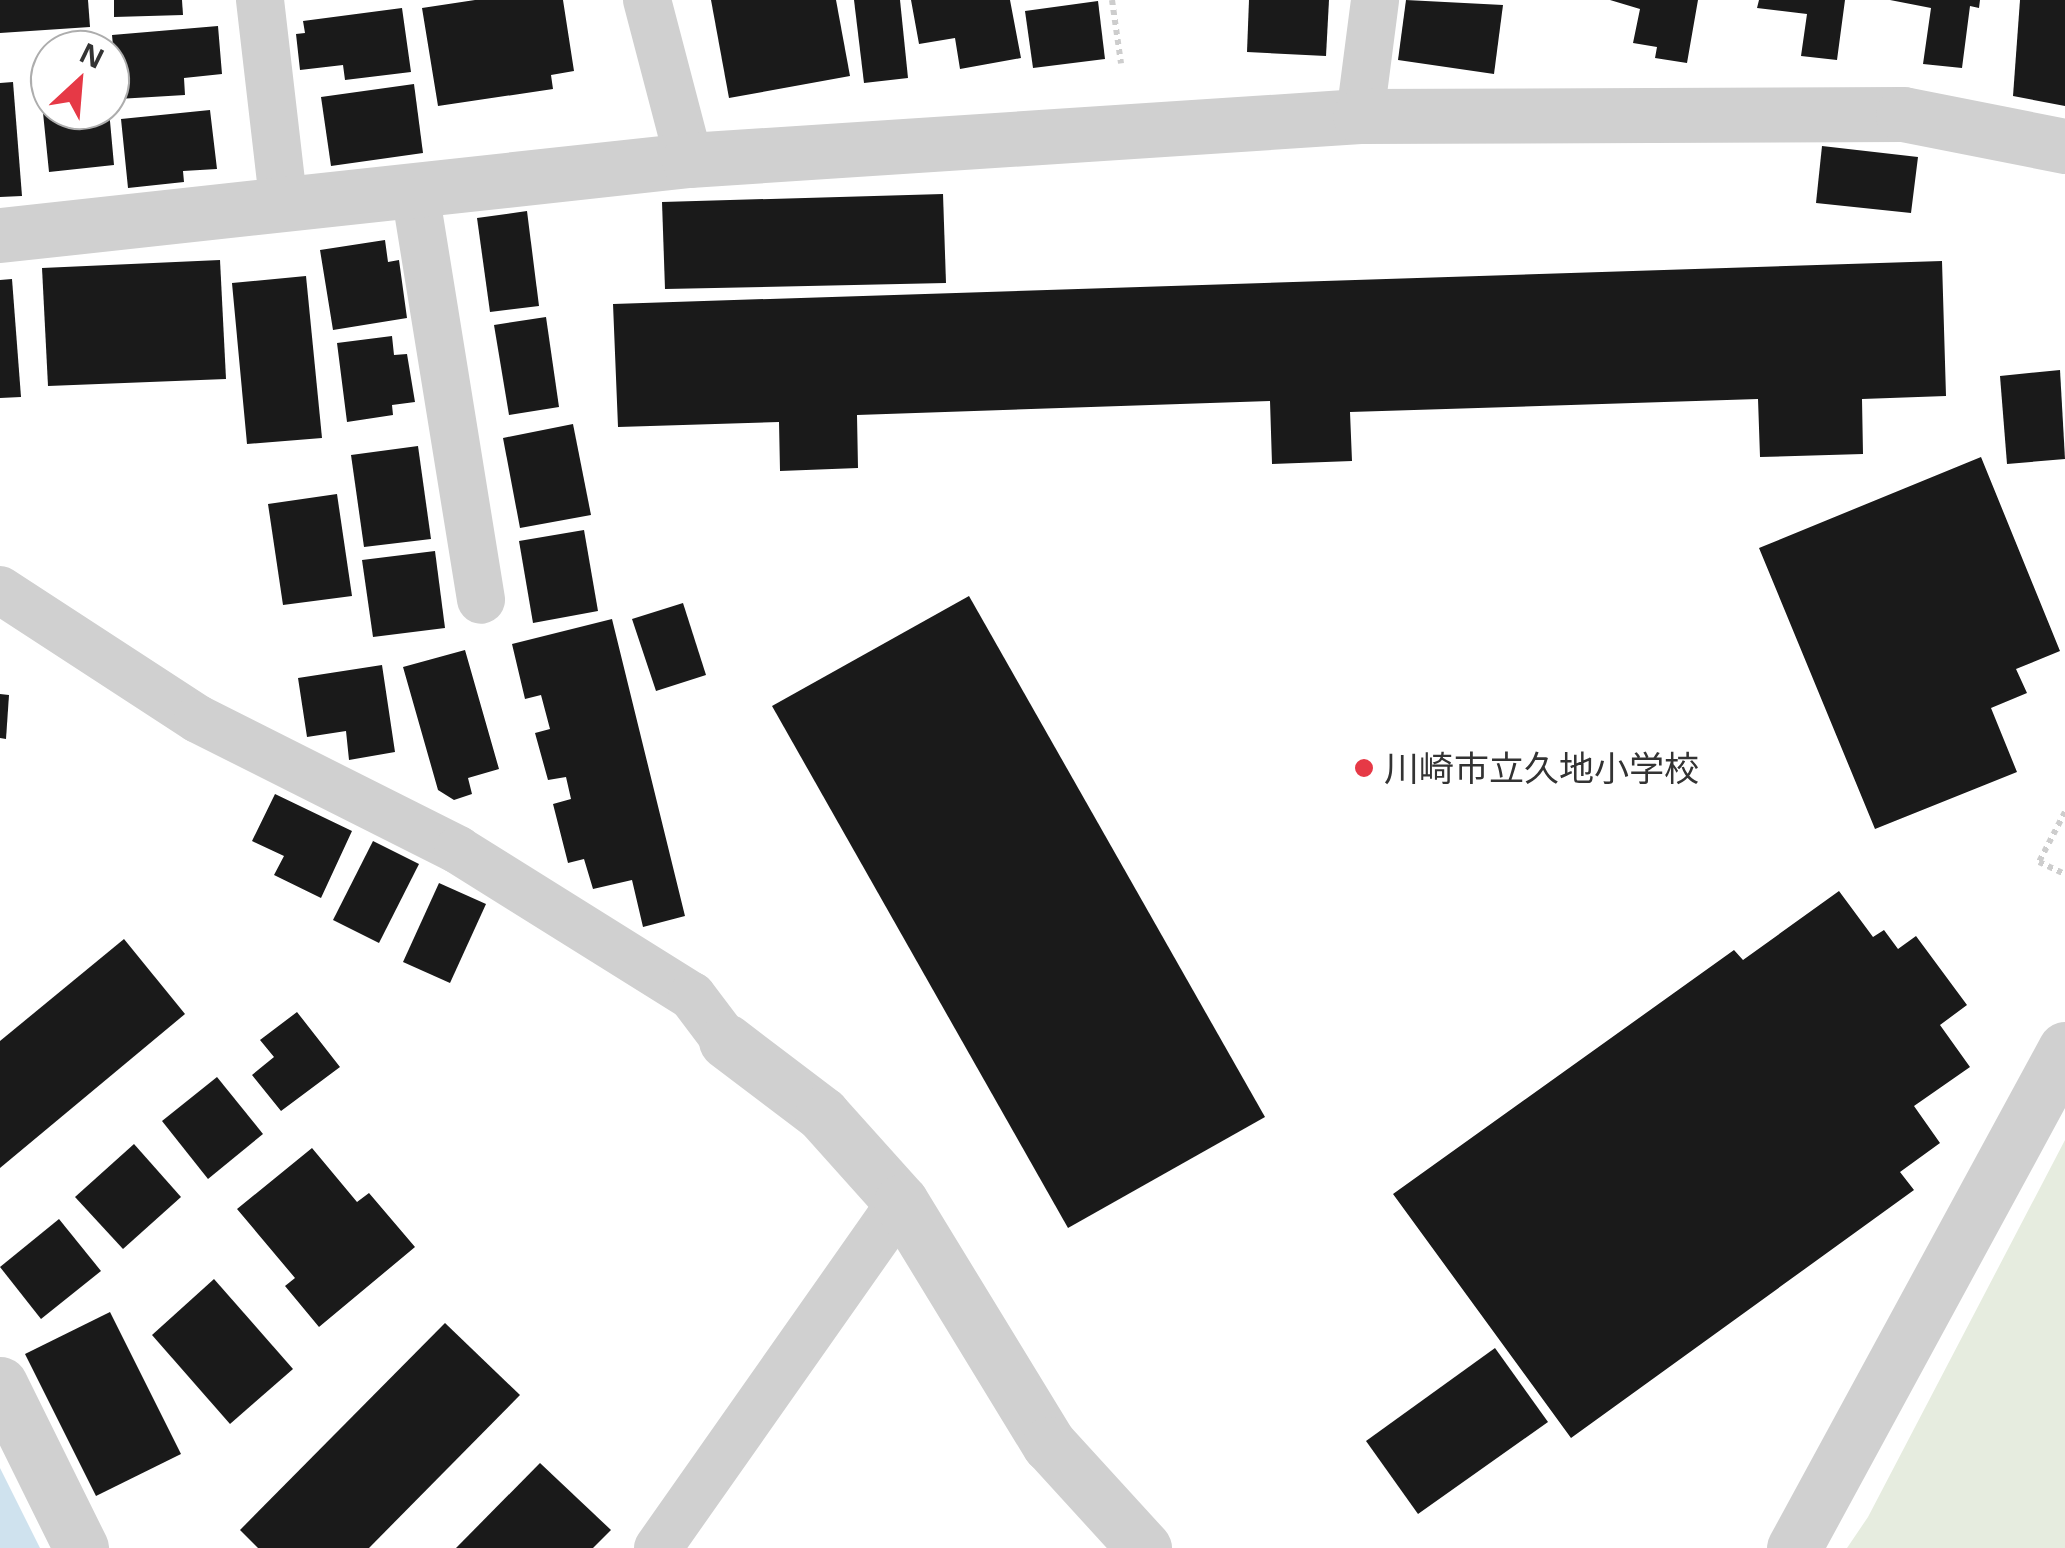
<!DOCTYPE html>
<meta charset="utf-8">
<style>
body{margin:0}
#map{position:relative;width:2065px;height:1548px;overflow:hidden;background:#fff;font-family:"Noto Sans","Noto Sans JP",sans-serif}
div>[style]{position:absolute}
[style*='--x']{left:calc(var(--x)*1px);top:calc(var(--y)*1px);width:calc(var(--w)*1px);rotate:calc(var(--a)*1deg)}
.green>*{inset:0;background:#e6ecdf}
.water>*{inset:0;background:#cfe2ee}
.building>*{inset:0;background:#1a1a1a}
.path>*{height:6px;margin-top:-3px;transform-origin:0;background:repeating-linear-gradient(90deg,#cdcdcd 0 5px,transparent 0 10px)}
.lane>*{height:48px;margin:-24px;padding:0 24px;transform-origin:24px;border-radius:24px;background:#d0d0d0}
.street>*{height:55px;margin:-27.5px;padding:0 27.5px;transform-origin:27.5px;border-radius:27.5px;background:#d0d0d0}
.dots>*{width:28px;height:28px;translate:-50% -50%;box-sizing:border-box;border:5px solid #fff;border-radius:50%}
span{translate:-50% -50%;white-space:nowrap;text-align:center;line-height:1.15;-webkit-text-stroke:10px #fff;paint-order:stroke}
.poi-label{font-size:35px;color:#333}
.left{translate:0 -50%;text-align:left}
.north{position:absolute;left:30px;top:30px;width:100px;height:100px;box-sizing:border-box;background:#fff;border:2px solid #adadad;border-radius:50%;rotate:26deg;font-size:28px;font-weight:700;line-height:40px;text-align:center;color:#333}
.north::after{content:'';display:block;margin:auto;width:35px;height:45px;background:#e63946;clip-path:polygon(50% 0,100% 100%,50% 72%,0 100%)}
</style>
<div id="map">
<div class="green">
<i style="clip-path:polygon(2065px 1140px,2065px 1548px,1847px 1548px,1868px 1517px)"></i>
</div>
<div class="water">
<i style="clip-path:polygon(0 1468px,40px 1548px,0 1548px)"></i>
</div>
<div class="building">
<i style="clip-path:polygon(0 0,88px 0,90px 27px,0 33px)"></i>
<i style="clip-path:polygon(114px 0,182px 0,183px 15px,114px 17px)"></i>
<i style="clip-path:polygon(475px 0,563px 0,574px 71px,551px 75px,553px 89px,438px 106px,422px 8px)"></i>
<i style="clip-path:polygon(711px 0,836px 0,850px 76px,729px 98px)"></i>
<i style="clip-path:polygon(854px 0,900px 0,908px 78px,864px 83px)"></i>
<i style="clip-path:polygon(911px 0,1010px 0,1021px 58px,960px 69px,955px 38px,919px 44px)"></i>
<i style="clip-path:polygon(1249px 0,1329px 0,1326px 56px,1247px 52px)"></i>
<i style="clip-path:polygon(1406px 0,1503px 5px,1494px 74px,1398px 60px)"></i>
<i style="clip-path:polygon(1610px 0,1698px 0,1687px 63px,1655px 58px,1657px 47px,1633px 43px,1640px 9px)"></i>
<i style="clip-path:polygon(1759px 0,1845px 0,1837px 60px,1801px 56px,1807px 14px,1757px 8px)"></i>
<i style="clip-path:polygon(1890px 0,1980px 0,1979px 8px,1970px 6px,1962px 68px,1923px 64px,1931px 8px)"></i>
<i style="clip-path:polygon(2020px 0,2065px 0,2065px 106px,2013px 96px)"></i>
<i style="clip-path:polygon(1098px 1px,1105px 59px,1033px 68px,1025px 11px)"></i>
<i style="clip-path:polygon(402px 8px,411px 72px,345px 80px,343px 65px,300px 70px,296px 34px,305px 33px,303px 21px)"></i>
<i style="clip-path:polygon(218px 26px,222px 74px,184px 78px,185px 95px,118px 99px,112px 35px)"></i>
<i style="clip-path:polygon(50px 71px,50px 110px,109px 110px,114px 165px,49px 172px,39px 73px)"></i>
<i style="clip-path:polygon(13px 82px,22px 196px,0 197px,0 83px)"></i>
<i style="clip-path:polygon(414px 84px,423px 153px,331px 166px,321px 97px)"></i>
<i style="clip-path:polygon(210px 110px,217px 169px,183px 171px,184px 182px,128px 188px,121px 119px)"></i>
<i style="clip-path:polygon(1822px 146px,1918px 157px,1911px 213px,1816px 203px)"></i>
<i style="clip-path:polygon(943px 194px,946px 283px,665px 289px,662px 202px)"></i>
<i style="clip-path:polygon(527px 211px,539px 306px,490px 312px,477px 218px)"></i>
<i style="clip-path:polygon(385px 240px,388px 262px,399px 260px,407px 318px,333px 330px,320px 250px)"></i>
<i style="clip-path:polygon(220px 260px,226px 379px,48px 386px,42px 268px)"></i>
<i style="clip-path:polygon(1942px 261px,1946px 396px,1862px 399px,1863px 454px,1760px 457px,1758px 399px,1350px 412px,1352px 461px,1272px 464px,1270px 401px,857px 415px,858px 468px,780px 471px,779px 422px,618px 427px,613px 304px)"></i>
<i style="clip-path:polygon(306px 276px,322px 438px,247px 444px,232px 283px)"></i>
<i style="clip-path:polygon(12px 279px,21px 397px,0 398px,0 280px)"></i>
<i style="clip-path:polygon(546px 317px,559px 407px,509px 415px,494px 325px)"></i>
<i style="clip-path:polygon(392px 336px,394px 355px,407px 354px,415px 402px,392px 405px,393px 415px,347px 422px,337px 343px)"></i>
<i style="clip-path:polygon(2060px 370px,2065px 459px,2007px 464px,2000px 376px)"></i>
<i style="clip-path:polygon(573px 424px,591px 515px,520px 528px,503px 438px)"></i>
<i style="clip-path:polygon(418px 446px,431px 539px,364px 547px,351px 455px)"></i>
<i style="clip-path:polygon(1981px 457px,2060px 651px,2016px 669px,2027px 693px,1991px 708px,2017px 772px,1875px 829px,1759px 548px)"></i>
<i style="clip-path:polygon(337px 494px,352px 596px,283px 605px,268px 504px)"></i>
<i style="clip-path:polygon(584px 530px,598px 611px,533px 623px,519px 541px)"></i>
<i style="clip-path:polygon(435px 551px,445px 628px,373px 637px,362px 560px)"></i>
<i style="clip-path:polygon(969px 596px,1265px 1117px,1068px 1228px,772px 706px)"></i>
<i style="clip-path:polygon(683px 603px,706px 675px,656px 691px,632px 619px)"></i>
<i style="clip-path:polygon(612px 619px,685px 916px,643px 927px,632px 880px,593px 889px,584px 859px,568px 863px,553px 804px,571px 799px,566px 777px,548px 780px,535px 733px,550px 729px,541px 695px,525px 699px,512px 644px)"></i>
<i style="clip-path:polygon(465px 650px,499px 769px,468px 778px,472px 794px,454px 800px,438px 790px,403px 667px)"></i>
<i style="clip-path:polygon(382px 665px,395px 752px,349px 760px,346px 731px,307px 737px,298px 678px)"></i>
<i style="clip-path:polygon(0 694px,9px 695px,6px 739px,0 738px)"></i>
<i style="clip-path:polygon(275px 794px,352px 831px,321px 898px,274px 875px,284px 856px,252px 841px)"></i>
<i style="clip-path:polygon(373px 841px,419px 864px,379px 943px,333px 920px)"></i>
<i style="clip-path:polygon(439px 883px,486px 904px,450px 983px,403px 962px)"></i>
<i style="clip-path:polygon(1839px 891px,1873px 937px,1884px 930px,1898px 949px,1916px 936px,1967px 1005px,1940px 1025px,1970px 1067px,1914px 1106px,1940px 1143px,1900px 1172px,1914px 1190px,1571px 1438px,1393px 1194px,1734px 950px,1743px 960px)"></i>
<i style="clip-path:polygon(124px 939px,185px 1014px,0 1168px,0 1041px)"></i>
<i style="clip-path:polygon(297px 1012px,340px 1067px,281px 1111px,252px 1075px,274px 1057px,260px 1040px)"></i>
<i style="clip-path:polygon(217px 1077px,263px 1134px,208px 1179px,162px 1121px)"></i>
<i style="clip-path:polygon(134px 1144px,181px 1197px,123px 1249px,75px 1197px)"></i>
<i style="clip-path:polygon(312px 1148px,357px 1202px,369px 1193px,415px 1247px,319px 1327px,285px 1286px,295px 1278px,237px 1209px)"></i>
<i style="clip-path:polygon(59px 1219px,101px 1271px,41px 1319px,0 1267px)"></i>
<i style="clip-path:polygon(214px 1279px,293px 1369px,230px 1424px,152px 1335px)"></i>
<i style="clip-path:polygon(110px 1312px,181px 1454px,96px 1496px,25px 1354px)"></i>
<i style="clip-path:polygon(445px 1323px,520px 1395px,369px 1548px,258px 1548px,240px 1530px)"></i>
<i style="clip-path:polygon(1495px 1348px,1548px 1422px,1418px 1514px,1366px 1441px)"></i>
<i style="clip-path:polygon(540px 1463px,611px 1530px,593px 1548px,456px 1548px)"></i>
</div>
<div class="path">
<i style="--x:1112;--y:0;--w:64;--a:81.9"></i>
<i style="--x:2065;--y:812;--w:56;--a:117.5"></i>
<i style="--x:2039;--y:862;--w:29;--a:25"></i>
</div>
<div class="lane">
<i style="--x:260;--y:0;--w:207;--a:83.4"></i>
<i style="--x:647;--y:0;--w:165;--a:75.3"></i>
<i style="--x:1360;--y:116;--w:117;--a:-82.6"></i>
<i style="--x:415;--y:192;--w:413;--a:80.8"></i>
<i style="--x:0;--y:590;--w:236;--a:33.1"></i>
<i style="--x:198;--y:719;--w:291;--a:26.7"></i>
<i style="--x:458;--y:850;--w:276;--a:32"></i>
<i style="--x:692;--y:996;--w:56;--a:52.9"></i>
<i style="--x:658;--y:1548;--w:423;--a:-54.9"></i>
</div>
<div class="street">
<i style="--x:0;--y:235;--w:693;--a:-6.21"></i>
<i style="--x:689;--y:160;--w:672;--a:-3.75"></i>
<i style="--x:1360;--y:116;--w:543;--a:-0.21"></i>
<i style="--x:1903;--y:114;--w:165;--a:11.2"></i>
<i style="--x:726;--y:1041;--w:121;--a:37.2"></i>
<i style="--x:822;--y:1114;--w:118;--a:48.1"></i>
<i style="--x:901;--y:1202;--w:284;--a:58.6"></i>
<i style="--x:1049;--y:1444;--w:141;--a:47.6"></i>
<i style="--x:0;--y:1384;--w:183;--a:63.7"></i>
<i style="--x:1794;--y:1548;--w:568;--a:-61.49"></i>
</div>
<div class="dots">
<i style="left:1364px;top:768px;background:#e63946"></i>
</div>
<div class="poi-label">
<span class="left" style="left:1384px;top:768px">川崎市立久地小学校</span>
</div>
<div class="north">N</div>
</div>
